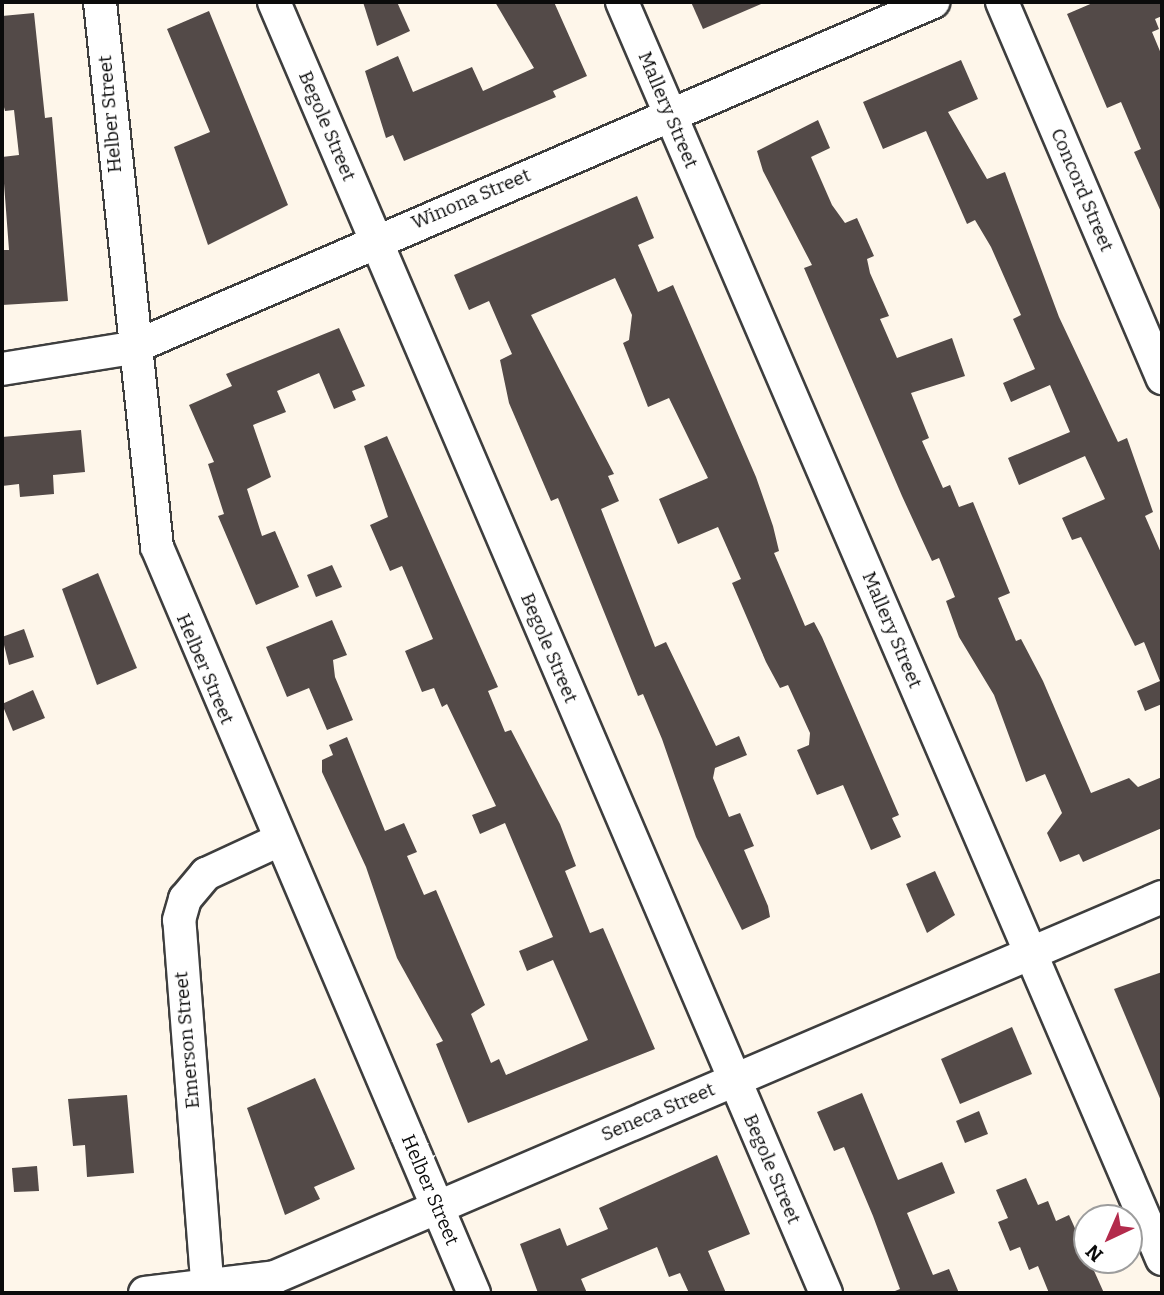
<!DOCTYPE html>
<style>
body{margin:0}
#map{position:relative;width:1164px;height:1295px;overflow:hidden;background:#fef6ea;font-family:Bitter,serif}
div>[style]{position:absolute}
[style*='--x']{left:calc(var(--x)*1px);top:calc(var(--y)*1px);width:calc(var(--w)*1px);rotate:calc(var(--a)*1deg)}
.building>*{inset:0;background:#534a48}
.roads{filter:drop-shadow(2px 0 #3e3e3e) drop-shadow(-2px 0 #3e3e3e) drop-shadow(0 2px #3e3e3e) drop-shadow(0 -2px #3e3e3e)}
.minor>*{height:32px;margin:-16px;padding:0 16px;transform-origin:16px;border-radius:16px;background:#fff}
span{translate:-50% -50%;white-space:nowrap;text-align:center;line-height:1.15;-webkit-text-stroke:7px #fff;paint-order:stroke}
.street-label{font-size:19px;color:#0b0b0b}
.frame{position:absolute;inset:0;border:4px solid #0b0b0b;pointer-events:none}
.north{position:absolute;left:1073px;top:1204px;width:70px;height:70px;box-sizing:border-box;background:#fff;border:2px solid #9d9d9d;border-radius:50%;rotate:224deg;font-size:19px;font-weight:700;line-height:28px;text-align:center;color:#0b0b0b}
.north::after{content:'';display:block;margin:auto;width:24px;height:32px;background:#b32b4c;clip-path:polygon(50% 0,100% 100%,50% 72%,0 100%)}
</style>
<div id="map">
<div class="building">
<i style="clip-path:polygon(363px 2px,397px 2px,410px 31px,377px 46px)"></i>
<i style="clip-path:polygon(495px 2px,554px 2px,587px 76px,553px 91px,556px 97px,404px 161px,393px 135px,386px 138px,365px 71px,398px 56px,413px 92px,472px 67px,483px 91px,534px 68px)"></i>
<i style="clip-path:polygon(691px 2px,766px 2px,703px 29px)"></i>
<i style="clip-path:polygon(1095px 2px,1162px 2px,1162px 16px,1155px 19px,1159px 29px,1152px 32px,1162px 56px,1162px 214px,1134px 152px,1141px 149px,1121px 102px,1107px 108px,1067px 14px)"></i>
<i style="clip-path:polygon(209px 11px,288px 205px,208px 245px,174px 147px,210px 132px,167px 29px)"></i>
<i style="clip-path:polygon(34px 13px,45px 118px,52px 117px,68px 301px,2px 305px,2px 250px,9px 250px,2px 157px,19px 155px,14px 110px,5px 111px,2px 99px,2px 16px)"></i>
<i style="clip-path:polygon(961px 60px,978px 99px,948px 112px,987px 179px,1005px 172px,1059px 317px,1118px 442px,1127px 438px,1153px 512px,1145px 516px,1162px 555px,1162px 704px,1145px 711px,1137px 691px,1160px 681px,1144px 642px,1135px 646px,1081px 537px,1072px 540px,1062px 518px,1105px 499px,1085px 456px,1019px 485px,1008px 458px,1070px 432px,1050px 385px,1011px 402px,1003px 383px,1035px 369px,1013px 319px,1021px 315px,991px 247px,975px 220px,967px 224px,926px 131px,883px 149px,863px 102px)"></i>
<i style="clip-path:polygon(818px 120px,830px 148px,811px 157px,832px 205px,845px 223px,857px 218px,874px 256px,867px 259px,870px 273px,889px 316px,880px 319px,897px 358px,952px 338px,965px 376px,911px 393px,929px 438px,922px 441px,943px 488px,950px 485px,959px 507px,973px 502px,1010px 593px,998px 598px,1016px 641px,1021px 639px,1043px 681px,1091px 793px,1129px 778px,1138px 787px,1162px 777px,1162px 828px,1083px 862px,1079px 854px,1060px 862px,1047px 833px,1062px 813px,1045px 774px,1026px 782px,994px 695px,959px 637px,946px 601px,955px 597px,939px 558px,932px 561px,902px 496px,804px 268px,812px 265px,763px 171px,757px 151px)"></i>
<i style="clip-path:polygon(637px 196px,654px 238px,638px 245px,658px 292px,673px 285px,756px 477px,773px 526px,779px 551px,774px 553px,805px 626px,814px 622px,822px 637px,899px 815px,892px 818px,901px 837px,871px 850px,843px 785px,817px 795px,797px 750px,809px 745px,810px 733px,788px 685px,780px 688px,766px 662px,732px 583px,741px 579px,718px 527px,678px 544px,659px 499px,708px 478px,669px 398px,648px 407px,623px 343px,629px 340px,632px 315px,615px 278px,531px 315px,614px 474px,608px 476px,619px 501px,601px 509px,655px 647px,666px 642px,716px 746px,739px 736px,747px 755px,715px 768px,713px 778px,729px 817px,740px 813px,754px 846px,744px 850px,768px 906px,770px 917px,742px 930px,696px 837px,662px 739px,643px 694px,638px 696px,558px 498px,551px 501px,509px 403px,500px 360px,512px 354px,489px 301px,469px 310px,454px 275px)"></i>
<i style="clip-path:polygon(339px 328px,365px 386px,352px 391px,356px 400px,334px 409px,319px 373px,277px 391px,286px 412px,253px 425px,271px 477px,247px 489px,262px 536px,275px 531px,299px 587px,256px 605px,218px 516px,224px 514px,208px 464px,214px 462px,189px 405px,232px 386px,226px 374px)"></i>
<i style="clip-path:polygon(81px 430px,85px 472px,53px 475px,54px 494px,20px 497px,19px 484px,2px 486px,2px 437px)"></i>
<i style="clip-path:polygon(387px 436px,498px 687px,488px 691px,505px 732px,511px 730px,560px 824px,576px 866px,565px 871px,590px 933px,603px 928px,655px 1049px,468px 1123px,436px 1044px,443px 1041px,397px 958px,366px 867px,322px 772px,322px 760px,333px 755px,329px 745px,347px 737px,385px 831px,404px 823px,417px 852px,407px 856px,424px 895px,436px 890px,485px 1005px,471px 1014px,491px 1063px,499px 1059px,506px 1075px,588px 1040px,553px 960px,527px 971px,519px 951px,553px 937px,505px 823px,480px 834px,472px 815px,496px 806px,447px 704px,442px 707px,434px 688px,422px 692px,405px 651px,433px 639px,402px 566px,390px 571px,370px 525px,388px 517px,364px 446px)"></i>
<i style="clip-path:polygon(332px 565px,342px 587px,316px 597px,307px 575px)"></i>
<i style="clip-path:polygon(98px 573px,137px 668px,97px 685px,62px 589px)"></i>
<i style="clip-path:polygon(332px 620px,347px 655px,333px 660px,335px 677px,353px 720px,327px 730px,309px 688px,287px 697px,266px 647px)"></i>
<i style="clip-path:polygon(24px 629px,34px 657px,9px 665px,2px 637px)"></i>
<i style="clip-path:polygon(33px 690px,45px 718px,13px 731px,2px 704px)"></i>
<i style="clip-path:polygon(935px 871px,955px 915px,927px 933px,906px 884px)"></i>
<i style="clip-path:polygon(1162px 972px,1162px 1103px,1114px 989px)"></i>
<i style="clip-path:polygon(1012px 1027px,1032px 1074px,960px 1104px,941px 1059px)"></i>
<i style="clip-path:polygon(315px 1078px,355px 1169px,314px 1187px,320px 1199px,285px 1215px,247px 1108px)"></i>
<i style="clip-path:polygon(862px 1093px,898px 1180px,942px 1162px,955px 1193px,907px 1213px,933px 1275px,949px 1269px,959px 1293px,890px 1293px,900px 1289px,873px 1216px,844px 1147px,834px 1151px,817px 1112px)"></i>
<i style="clip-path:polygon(127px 1095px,134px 1173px,87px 1177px,85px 1145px,73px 1146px,68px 1099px)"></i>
<i style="clip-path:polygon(979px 1111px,988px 1134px,965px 1143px,956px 1121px)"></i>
<i style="clip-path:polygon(717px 1155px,750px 1234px,708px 1251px,726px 1293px,689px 1293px,680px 1273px,669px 1277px,657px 1247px,581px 1279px,587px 1293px,538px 1293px,520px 1244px,560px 1228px,567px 1246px,608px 1229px,599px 1208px)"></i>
<i style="clip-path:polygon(37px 1166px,39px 1191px,14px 1192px,12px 1168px)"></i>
<i style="clip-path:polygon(1026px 1178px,1038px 1205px,1048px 1201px,1056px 1221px,1069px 1215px,1104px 1293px,1049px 1293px,1038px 1266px,1029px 1270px,1020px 1247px,1010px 1251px,998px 1222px,1008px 1218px,996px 1190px)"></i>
</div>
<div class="roads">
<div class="minor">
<i style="--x:100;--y:2;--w:548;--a:84.03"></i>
<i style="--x:157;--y:547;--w:811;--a:66.98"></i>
<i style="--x:274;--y:2;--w:1404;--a:66.85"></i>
<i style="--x:622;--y:2;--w:1368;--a:66.75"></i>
<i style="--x:1002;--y:2;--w:409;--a:66.9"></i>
<i style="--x:2;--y:369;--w:132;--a:-9.2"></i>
<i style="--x:132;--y:348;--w:873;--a:-23.36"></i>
<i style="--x:145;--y:1293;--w:131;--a:-7"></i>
<i style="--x:275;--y:1277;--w:965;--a:-23.19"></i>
<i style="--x:208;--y:1293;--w:374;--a:-94.4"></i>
<i style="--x:179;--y:920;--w:22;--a:-74"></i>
<i style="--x:185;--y:899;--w:33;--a:-50"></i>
<i style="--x:206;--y:874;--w:78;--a:-24.9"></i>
</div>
</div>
<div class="street-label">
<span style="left:668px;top:110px;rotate:67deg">Mallery Street</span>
<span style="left:110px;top:114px;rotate:-95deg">Helber Street</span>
<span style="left:327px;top:126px;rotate:67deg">Begole Street</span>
<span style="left:1082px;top:190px;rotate:67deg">Concord Street</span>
<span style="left:471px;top:199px;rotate:-23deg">Winona Street</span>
<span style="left:892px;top:630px;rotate:67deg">Mallery Street</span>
<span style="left:549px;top:648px;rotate:67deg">Begole Street</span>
<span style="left:205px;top:669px;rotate:67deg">Helber Street</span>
<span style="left:187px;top:1040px;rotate:-95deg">Emerson Street</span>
<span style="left:658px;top:1112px;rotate:-23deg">Seneca Street</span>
<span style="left:772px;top:1169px;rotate:67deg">Begole Street</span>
<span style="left:430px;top:1190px;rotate:67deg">Helber Street</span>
</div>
<div class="frame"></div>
<div class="north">N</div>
</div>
